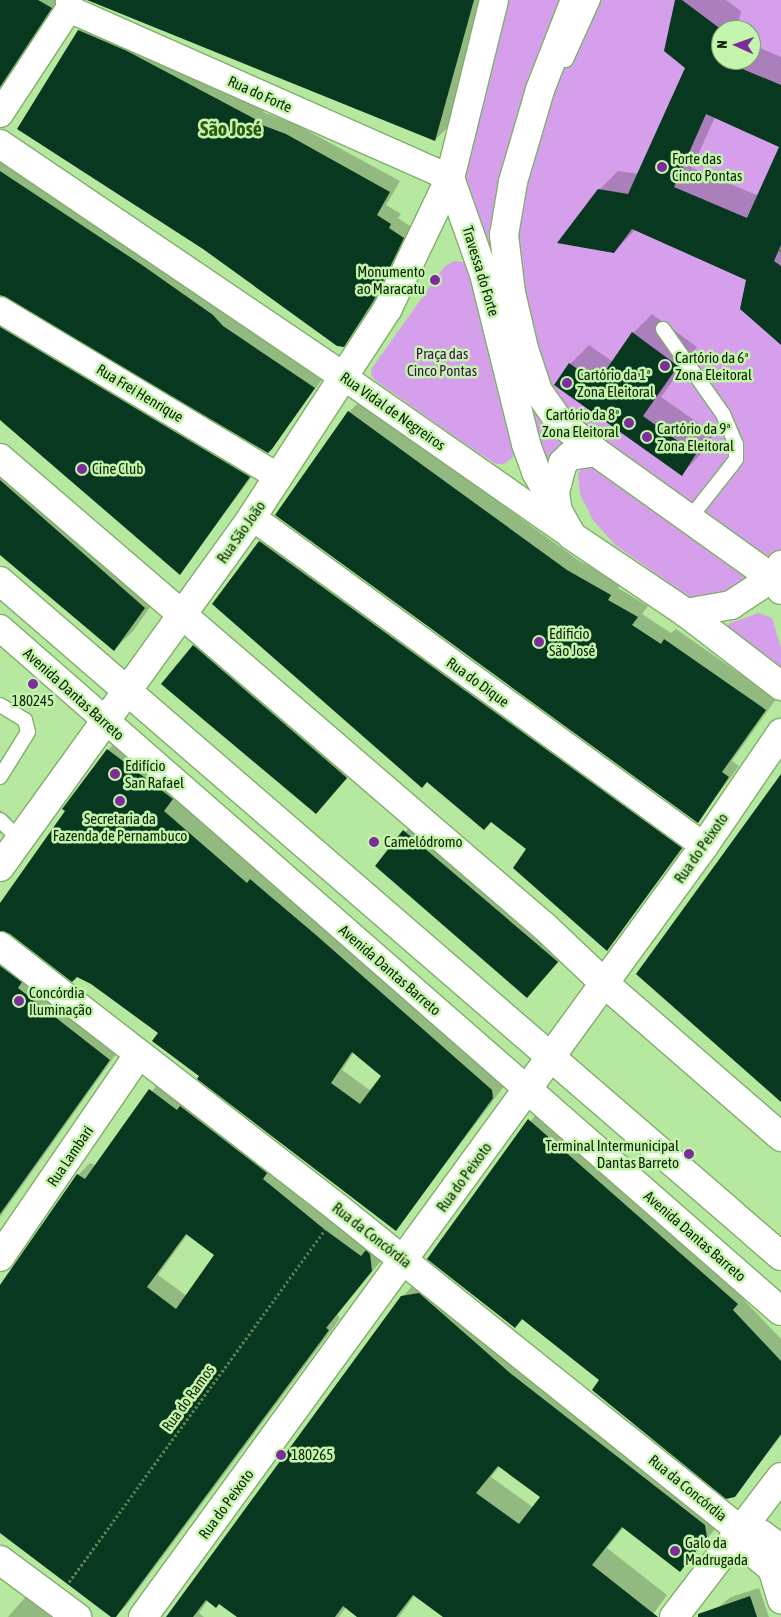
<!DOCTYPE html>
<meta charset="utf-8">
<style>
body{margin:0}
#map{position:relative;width:781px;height:1617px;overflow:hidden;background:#b6e8a0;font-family:"Asap Condensed",sans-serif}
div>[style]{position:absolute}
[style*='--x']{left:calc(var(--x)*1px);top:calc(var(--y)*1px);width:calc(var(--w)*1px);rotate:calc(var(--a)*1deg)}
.green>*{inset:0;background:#d69fec}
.shadow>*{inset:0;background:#0003}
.building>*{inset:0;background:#083920}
.path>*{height:3px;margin-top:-1.5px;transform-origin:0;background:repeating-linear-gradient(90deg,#5f804f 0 2.5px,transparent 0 5px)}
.roads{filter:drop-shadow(1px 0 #80af6a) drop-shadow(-1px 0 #80af6a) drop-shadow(0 1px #80af6a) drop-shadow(0 -1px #80af6a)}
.lane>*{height:14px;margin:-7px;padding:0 7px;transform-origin:7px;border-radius:7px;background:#fff}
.street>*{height:26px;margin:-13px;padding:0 13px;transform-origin:13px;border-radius:13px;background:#fff}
.secondary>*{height:28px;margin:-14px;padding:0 14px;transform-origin:14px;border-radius:14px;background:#fff}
.dots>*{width:14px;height:14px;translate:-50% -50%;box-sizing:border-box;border:2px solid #c3f6ac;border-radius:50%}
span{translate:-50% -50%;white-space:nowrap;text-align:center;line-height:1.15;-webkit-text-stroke:5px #c3f6ac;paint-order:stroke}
.street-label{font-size:15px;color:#102206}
.poi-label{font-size:15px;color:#102206}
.left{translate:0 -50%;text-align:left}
.right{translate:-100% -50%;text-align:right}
.park-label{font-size:15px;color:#410f52}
.district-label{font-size:20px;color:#2f5a15;font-weight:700}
.north{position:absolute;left:711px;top:20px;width:50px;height:50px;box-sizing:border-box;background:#c3f6ac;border:1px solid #7ba16a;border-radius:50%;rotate:272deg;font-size:14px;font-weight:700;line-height:20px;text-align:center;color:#102206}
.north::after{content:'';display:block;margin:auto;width:18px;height:22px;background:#7f2c9b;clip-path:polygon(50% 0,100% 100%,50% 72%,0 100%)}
</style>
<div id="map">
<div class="green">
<i style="clip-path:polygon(evenodd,501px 0,781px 0,781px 550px,774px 559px,671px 496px,596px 444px,551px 489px,459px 181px,501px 0,721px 30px,751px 30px,751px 60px,721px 60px,721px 30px)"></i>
<i style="clip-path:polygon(454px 261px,471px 263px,515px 445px,513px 457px,504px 464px,496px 464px,458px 439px,375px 380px,371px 374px,372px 368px,444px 267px)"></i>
<i style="clip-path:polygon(588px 462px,746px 574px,746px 581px,737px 589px,691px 598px,615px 545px,593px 520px,580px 494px,578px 473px)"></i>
<i style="clip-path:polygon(759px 613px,772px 618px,781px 648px,781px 666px,777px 667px,726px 628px,730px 623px)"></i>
</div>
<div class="shadow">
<i style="clip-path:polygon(0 0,61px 0,0 93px)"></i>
<i style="clip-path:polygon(89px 0,484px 0,449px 126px,435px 140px)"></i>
<i style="clip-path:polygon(676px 0,726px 0,741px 11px,737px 30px,721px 30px,721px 60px,751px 60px,751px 44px,781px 57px,781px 146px,715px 117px,692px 168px,759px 196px,781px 147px,781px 343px,747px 280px,636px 229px,614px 252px,599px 190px,618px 171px,639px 174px,686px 68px)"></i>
<i style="clip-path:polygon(90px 20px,265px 109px,263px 112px,297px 125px,400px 181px,386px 205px,401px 214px,398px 218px,413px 228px,384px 289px,344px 345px,218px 257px,19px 129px,79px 30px)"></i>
<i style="clip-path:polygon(0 155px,323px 378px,277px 441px,0 294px)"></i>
<i style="clip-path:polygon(0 310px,259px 467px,180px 573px,0 416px)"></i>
<i style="clip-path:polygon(652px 314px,697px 347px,661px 397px,714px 434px,700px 455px,682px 474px,570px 364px,589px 345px,613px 362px,633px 333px)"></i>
<i style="clip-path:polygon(360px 401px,578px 560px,621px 584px,618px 588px,648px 606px,642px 614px,671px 633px,676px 629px,776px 699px,732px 761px,739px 766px,698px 821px,349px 412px)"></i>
<i style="clip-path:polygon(0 445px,163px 589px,133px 631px,114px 650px,0 554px)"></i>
<i style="clip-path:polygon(271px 530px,692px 836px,607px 949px,528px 849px,214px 604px)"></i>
<i style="clip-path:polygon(213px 627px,365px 758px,316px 812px,163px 684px)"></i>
<i style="clip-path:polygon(evenodd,120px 738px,184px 787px,175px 798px,505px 1085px,395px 1230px,154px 1041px,160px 1032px,91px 983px,10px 932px,0 931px,0 906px,108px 750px,120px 738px,354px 1052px,383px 1075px,371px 1091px,342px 1070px,354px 1052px)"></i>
<i style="clip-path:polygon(0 810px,11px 818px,0 834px)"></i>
<i style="clip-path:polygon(423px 812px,576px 943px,527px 996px,376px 866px)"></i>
<i style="clip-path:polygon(0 941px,121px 1047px,0 1217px)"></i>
<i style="clip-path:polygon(evenodd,162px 1078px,384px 1257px,337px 1315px,340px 1318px,333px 1328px,126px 1606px,113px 1617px,0 1532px,0 1288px,78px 1175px,90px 1163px,96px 1166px,162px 1078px,188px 1234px,216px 1254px,187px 1296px,158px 1275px,188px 1234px)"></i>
<i style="clip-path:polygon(540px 1109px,748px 1292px,743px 1299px,781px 1339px,781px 1436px,734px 1496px,601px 1380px,523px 1319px,515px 1327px,428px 1259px)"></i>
<i style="clip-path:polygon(evenodd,418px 1280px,723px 1520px,680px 1570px,624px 1527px,607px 1548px,667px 1595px,651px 1617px,445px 1617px,415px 1595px,399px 1617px,359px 1617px,346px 1607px,339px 1617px,239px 1617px,220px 1603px,208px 1600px,199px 1613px,204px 1617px,167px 1617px,402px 1297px,418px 1280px,500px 1466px,542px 1497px,534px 1508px,491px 1477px,500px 1466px)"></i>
<i style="clip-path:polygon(36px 1585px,66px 1617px,8px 1617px)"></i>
<i style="clip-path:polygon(759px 1588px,769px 1617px,707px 1616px,731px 1597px)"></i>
</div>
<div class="building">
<i style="clip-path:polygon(0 0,38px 0,52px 8px,0 87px)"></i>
<i style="clip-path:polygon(87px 0,474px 0,435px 141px)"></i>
<i style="clip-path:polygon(evenodd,675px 0,682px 0,722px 30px,718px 56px,721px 60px,781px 85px,781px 245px,774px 261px,781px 266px,781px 345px,740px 309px,746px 280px,632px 229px,614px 253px,557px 243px,598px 189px,628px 194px,685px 68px,664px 51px,675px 0,706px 114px,779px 147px,747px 218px,674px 187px,706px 114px)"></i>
<i style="clip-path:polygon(78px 30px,127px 51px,255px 119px,254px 122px,286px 134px,390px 192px,377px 215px,391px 224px,389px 228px,404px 238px,374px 300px,344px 347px,337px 346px,203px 249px,17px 129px)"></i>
<i style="clip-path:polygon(0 171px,142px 265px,213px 315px,223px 326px,315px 388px,272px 449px,268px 453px,0 295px)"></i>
<i style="clip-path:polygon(0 327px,250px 477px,180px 575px,0 420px)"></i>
<i style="clip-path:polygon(632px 332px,678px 366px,643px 416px,696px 454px,682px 476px,554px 385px,569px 363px,597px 383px)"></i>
<i style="clip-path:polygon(348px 411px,567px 570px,611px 595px,608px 600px,638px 617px,632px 625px,661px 644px,664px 639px,766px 710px,722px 772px,729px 777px,698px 823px,275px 515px)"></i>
<i style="clip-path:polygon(0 480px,145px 608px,114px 651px,0 555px)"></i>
<i style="clip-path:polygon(259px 541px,682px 848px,607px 951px,513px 868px,526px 849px,491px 822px,484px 830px,427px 782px,422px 788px,212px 604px)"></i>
<i style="clip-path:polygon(193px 645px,347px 778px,316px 814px,161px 684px)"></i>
<i style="clip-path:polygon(evenodd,107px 749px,173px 799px,164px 811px,247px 883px,250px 879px,316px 935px,492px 1090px,493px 1098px,396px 1231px,197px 1079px,199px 1076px,152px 1041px,158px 1033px,91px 984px,77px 977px,72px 982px,10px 934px,0 931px,0 903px,65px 811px,62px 809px,107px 749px,352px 1052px,381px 1076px,360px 1104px,331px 1083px,352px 1052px)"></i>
<i style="clip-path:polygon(781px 774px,781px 1102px,636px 974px)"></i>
<i style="clip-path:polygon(403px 830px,558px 962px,527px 998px,375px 866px)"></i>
<i style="clip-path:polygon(0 966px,22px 982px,18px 988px,110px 1060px,0 1214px)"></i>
<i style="clip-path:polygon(evenodd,149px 1089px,177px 1110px,180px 1106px,267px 1173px,263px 1179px,324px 1229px,361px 1256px,366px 1250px,370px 1254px,372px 1271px,326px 1328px,329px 1330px,321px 1341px,116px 1617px,111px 1617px,0 1533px,0 1285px,77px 1174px,85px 1179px,149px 1089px,186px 1234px,214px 1255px,176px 1309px,147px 1287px,186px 1234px)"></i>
<i style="clip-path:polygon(528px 1119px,738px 1304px,733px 1310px,781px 1361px,781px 1434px,735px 1497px,726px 1499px,592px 1390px,599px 1380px,522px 1319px,515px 1328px,427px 1259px)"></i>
<i style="clip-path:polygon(evenodd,419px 1293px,510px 1373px,705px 1525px,707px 1537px,680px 1572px,622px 1527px,592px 1565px,658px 1617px,443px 1617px,413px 1595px,396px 1617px,357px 1617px,343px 1606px,335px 1617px,237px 1617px,219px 1604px,216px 1608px,206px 1600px,193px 1617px,166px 1617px,401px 1296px,419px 1293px,498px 1466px,540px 1497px,519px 1524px,476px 1493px,498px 1466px)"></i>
<i style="clip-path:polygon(750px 1596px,757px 1617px,698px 1617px,698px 1614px)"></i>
</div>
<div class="path">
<i style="--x:779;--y:249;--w:4;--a:56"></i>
<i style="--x:69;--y:1582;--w:436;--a:-54"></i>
</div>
<div class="roads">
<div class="lane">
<i style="--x:566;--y:60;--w:66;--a:-65.8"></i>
<i style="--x:663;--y:329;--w:104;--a:54.8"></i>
<i style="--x:723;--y:414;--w:33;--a:67"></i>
<i style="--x:736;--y:444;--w:15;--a:90"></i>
<i style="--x:736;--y:459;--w:9;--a:126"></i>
<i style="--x:731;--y:466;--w:66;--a:128.3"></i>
<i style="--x:0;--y:705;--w:29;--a:31"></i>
<i style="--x:25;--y:720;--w:12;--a:76"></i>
<i style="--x:28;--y:732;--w:53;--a:121.9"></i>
<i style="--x:0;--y:820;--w:28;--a:45"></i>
</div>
<div class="street">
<i style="--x:69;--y:9;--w:417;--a:23.9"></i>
<i style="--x:0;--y:114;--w:126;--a:-56.7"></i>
<i style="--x:69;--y:9;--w:9;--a:-90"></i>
<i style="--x:0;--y:310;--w:325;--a:30.9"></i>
<i style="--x:344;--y:377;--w:278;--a:34.9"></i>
<i style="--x:252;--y:517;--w:559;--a:36.05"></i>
<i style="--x:0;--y:628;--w:700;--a:41.18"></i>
<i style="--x:779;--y:1557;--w:14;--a:126"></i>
<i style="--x:771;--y:1568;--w:34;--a:73"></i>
</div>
<div class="secondary">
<i style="--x:575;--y:0;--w:97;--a:111.3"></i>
<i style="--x:540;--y:90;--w:96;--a:106.4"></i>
<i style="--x:513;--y:182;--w:54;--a:99.6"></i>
<i style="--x:504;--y:235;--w:58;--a:83.1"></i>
<i style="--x:511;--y:293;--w:57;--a:76.9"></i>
<i style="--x:524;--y:349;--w:44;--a:71.6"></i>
<i style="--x:538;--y:391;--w:38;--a:55"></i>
<i style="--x:560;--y:422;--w:47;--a:39.8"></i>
<i style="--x:596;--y:452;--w:216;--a:35.6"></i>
<i style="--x:772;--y:578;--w:15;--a:53"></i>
<i style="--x:0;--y:144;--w:415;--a:34.1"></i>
<i style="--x:450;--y:178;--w:102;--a:70.5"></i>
<i style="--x:484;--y:274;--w:175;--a:76.1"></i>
<i style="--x:526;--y:444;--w:30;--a:70"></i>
<i style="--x:536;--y:472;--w:73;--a:60.6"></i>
<i style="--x:572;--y:536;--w:138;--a:34"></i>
<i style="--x:686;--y:613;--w:120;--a:37.5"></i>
<i style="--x:0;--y:458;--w:718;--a:40.71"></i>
<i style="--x:544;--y:926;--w:83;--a:43.5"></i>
<i style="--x:604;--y:983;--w:235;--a:41"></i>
<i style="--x:558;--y:512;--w:20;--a:-99"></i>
<i style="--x:555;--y:492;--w:30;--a:-75"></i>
<i style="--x:563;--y:463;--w:10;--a:-45"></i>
<i style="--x:570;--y:456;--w:26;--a:-9"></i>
<i style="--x:0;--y:581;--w:1032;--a:40.84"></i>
<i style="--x:686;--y:613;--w:46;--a:-10.1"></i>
<i style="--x:731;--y:605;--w:49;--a:-33.4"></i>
<i style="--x:772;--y:578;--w:16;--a:-55"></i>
<i style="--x:0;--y:867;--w:431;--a:-54.2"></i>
<i style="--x:252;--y:517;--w:249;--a:-56.9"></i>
<i style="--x:388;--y:308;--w:144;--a:-64.5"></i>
<i style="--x:450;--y:178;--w:183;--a:-76.1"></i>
<i style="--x:0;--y:946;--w:429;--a:37.8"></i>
<i style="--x:339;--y:1209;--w:514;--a:38.68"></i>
<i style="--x:740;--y:1530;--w:21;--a:65"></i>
<i style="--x:749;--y:1549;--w:42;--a:40.2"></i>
<i style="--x:527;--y:1089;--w:337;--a:41.2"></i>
<i style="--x:0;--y:1257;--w:246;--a:-55.6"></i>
<i style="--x:740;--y:1530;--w:21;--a:11"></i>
<i style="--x:761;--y:1534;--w:25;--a:37"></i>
<i style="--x:0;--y:1560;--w:96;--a:36.5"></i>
<i style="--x:143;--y:1617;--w:953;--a:-53.96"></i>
<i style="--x:704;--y:846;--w:137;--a:-55.7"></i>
<i style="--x:674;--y:1617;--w:176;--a:-52.6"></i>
</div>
</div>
<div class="dots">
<i style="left:662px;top:167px;background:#7f2c9b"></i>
<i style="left:435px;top:280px;background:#7f2c9b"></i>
<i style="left:665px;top:366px;background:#7f2c9b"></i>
<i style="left:567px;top:383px;background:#7f2c9b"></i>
<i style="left:629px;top:423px;background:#7f2c9b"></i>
<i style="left:647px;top:437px;background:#7f2c9b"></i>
<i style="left:82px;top:469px;background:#7f2c9b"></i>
<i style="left:539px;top:642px;background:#7f2c9b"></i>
<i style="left:33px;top:684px;background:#7f2c9b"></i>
<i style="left:115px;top:774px;background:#7f2c9b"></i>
<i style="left:120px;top:801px;background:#7f2c9b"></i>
<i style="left:374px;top:842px;background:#7f2c9b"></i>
<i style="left:19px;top:1001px;background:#7f2c9b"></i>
<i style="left:689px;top:1154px;background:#7f2c9b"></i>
<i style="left:281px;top:1455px;background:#7f2c9b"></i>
<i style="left:675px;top:1551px;background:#7f2c9b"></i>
</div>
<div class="street-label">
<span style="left:260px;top:94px;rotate:24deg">Rua do Forte</span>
<span style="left:481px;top:271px;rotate:73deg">Travessa do Forte</span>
<span style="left:140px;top:393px;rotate:31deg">Rua Frei Henrique</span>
<span style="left:393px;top:411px;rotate:35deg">Rua Vidal de Negreiros</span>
<span style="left:241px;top:532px;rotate:-55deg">Rua São João</span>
<span style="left:478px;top:682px;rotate:36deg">Rua do Dique</span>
<span style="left:74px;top:694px;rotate:42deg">Avenida Dantas Barreto</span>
<span style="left:701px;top:848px;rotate:-55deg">Rua do Peixoto</span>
<span style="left:390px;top:970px;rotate:41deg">Avenida Dantas Barreto</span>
<span style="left:70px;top:1156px;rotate:-56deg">Rua Lambari</span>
<span style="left:464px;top:1177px;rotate:-54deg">Rua do Peixoto</span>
<span style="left:372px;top:1235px;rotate:38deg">Rua da Concórdia</span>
<span style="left:695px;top:1236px;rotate:41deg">Avenida Dantas Barreto</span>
<span style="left:188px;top:1398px;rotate:-54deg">Rua do Ramos</span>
<span style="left:688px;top:1488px;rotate:39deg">Rua da Concórdia</span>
<span style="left:226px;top:1504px;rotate:-54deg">Rua do Peixoto</span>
</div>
<div class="poi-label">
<span class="left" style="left:672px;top:167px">Forte das<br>Cinco Pontas</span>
<span class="right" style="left:425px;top:280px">Monumento<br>ao Maracatu</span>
<span class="left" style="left:675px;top:366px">Cartório da 6ª<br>Zona Eleitoral</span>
<span class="left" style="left:577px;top:383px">Cartório da 1ª<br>Zona Eleitoral</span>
<span class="right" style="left:619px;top:423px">Cartório da 8ª<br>Zona Eleitoral</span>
<span class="left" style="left:657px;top:437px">Cartório da 9ª<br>Zona Eleitoral</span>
<span class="left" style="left:92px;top:469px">Cine Club</span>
<span class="left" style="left:549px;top:642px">Edificio<br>São José</span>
<span style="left:33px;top:701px">180245</span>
<span class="left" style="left:125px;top:774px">Edifício<br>San Rafael</span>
<span style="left:120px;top:827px">Secretaria da<br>Fazenda de Pernambuco</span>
<span class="left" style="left:384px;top:842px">Camelódromo</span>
<span class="left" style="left:29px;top:1001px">Concórdia<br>Iluminação</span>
<span class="right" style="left:679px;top:1154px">Terminal Intermunicipal<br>Dantas Barreto</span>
<span class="left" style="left:291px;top:1455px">180265</span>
<span class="left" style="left:685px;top:1551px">Galo da<br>Madrugada</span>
</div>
<div class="park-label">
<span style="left:442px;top:362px">Praça das<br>Cinco Pontas</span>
</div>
<div class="district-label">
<span style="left:231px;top:128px">São José</span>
</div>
<div class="north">N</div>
</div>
